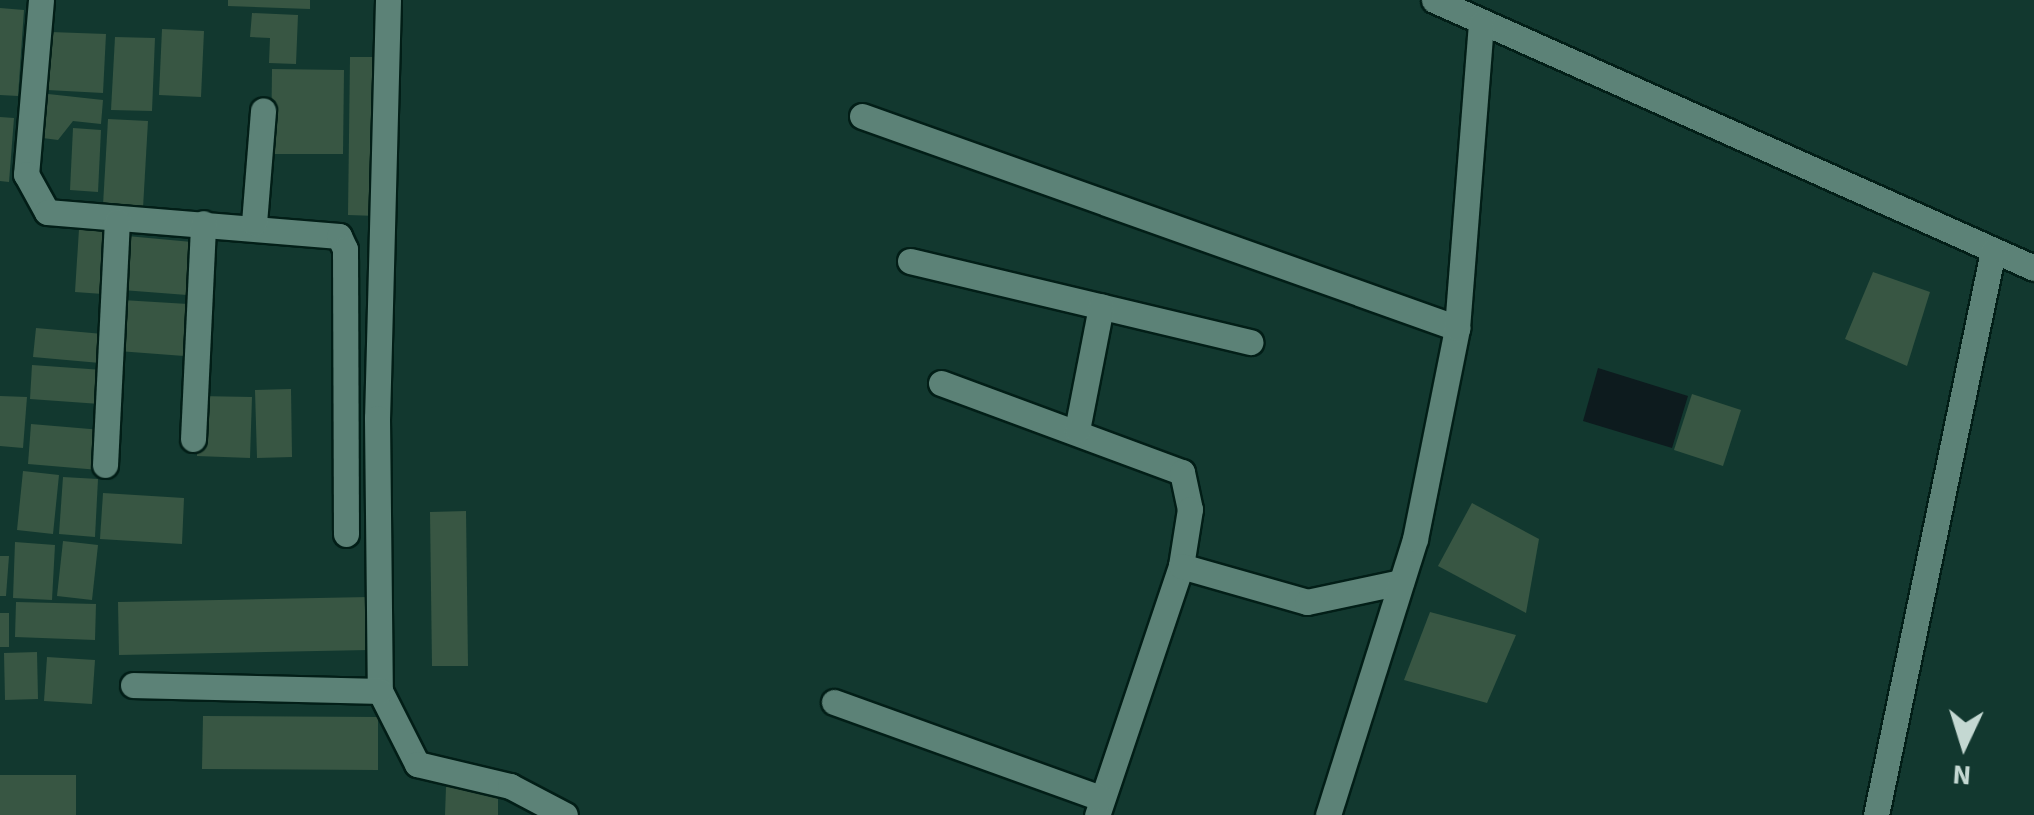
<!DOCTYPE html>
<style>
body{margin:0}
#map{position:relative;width:2034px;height:815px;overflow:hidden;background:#12382f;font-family:"Source Sans 3",sans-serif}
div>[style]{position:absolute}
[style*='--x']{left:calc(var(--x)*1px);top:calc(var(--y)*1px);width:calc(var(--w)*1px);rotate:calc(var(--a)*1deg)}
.water>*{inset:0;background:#0d1b1e}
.building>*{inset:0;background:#385643}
.roads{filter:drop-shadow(2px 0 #021e17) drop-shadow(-2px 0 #021e17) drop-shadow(0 2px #021e17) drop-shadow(0 -2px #021e17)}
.minor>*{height:25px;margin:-12.5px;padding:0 12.5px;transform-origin:12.5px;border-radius:12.5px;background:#5c8277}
span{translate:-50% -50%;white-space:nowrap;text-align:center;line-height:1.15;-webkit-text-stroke:9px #12382f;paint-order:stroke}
.north{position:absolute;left:1914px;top:695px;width:100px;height:100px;-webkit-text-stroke:8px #12382f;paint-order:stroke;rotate:184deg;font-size:28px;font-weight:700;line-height:40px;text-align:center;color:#c4d8d2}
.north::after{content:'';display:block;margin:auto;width:35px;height:45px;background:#c4d8d2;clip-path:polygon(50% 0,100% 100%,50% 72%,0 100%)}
</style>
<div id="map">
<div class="water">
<i style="clip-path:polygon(1598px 368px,1688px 396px,1672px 448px,1583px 421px)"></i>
</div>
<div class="building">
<i style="clip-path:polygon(228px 0,310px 0,310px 9px,228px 6px)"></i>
<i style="clip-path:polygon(0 8px,24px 10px,18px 96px,0 95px)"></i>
<i style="clip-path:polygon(252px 13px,298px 15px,296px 64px,269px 63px,270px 38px,250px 37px)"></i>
<i style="clip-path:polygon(162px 29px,204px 31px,201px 97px,159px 95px)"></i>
<i style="clip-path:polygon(50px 32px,106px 34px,103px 93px,47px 90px)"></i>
<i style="clip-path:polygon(115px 37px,155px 38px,152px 111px,111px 110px)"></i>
<i style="clip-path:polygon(350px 57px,378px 57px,377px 216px,348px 215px)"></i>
<i style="clip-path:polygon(272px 69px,344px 70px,343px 154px,271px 154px)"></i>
<i style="clip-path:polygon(39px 93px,103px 100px,101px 124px,73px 121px,58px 140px,35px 137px)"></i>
<i style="clip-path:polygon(0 117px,14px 118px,9px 182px,0 181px)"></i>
<i style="clip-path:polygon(108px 119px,148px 121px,143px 208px,103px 205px)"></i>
<i style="clip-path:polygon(73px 128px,101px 130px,98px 192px,70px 190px)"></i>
<i style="clip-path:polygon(79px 229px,107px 231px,103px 294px,75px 292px)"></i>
<i style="clip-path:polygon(127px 236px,192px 242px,187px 295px,122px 290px)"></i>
<i style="clip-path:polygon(1873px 272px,1930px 292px,1907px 366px,1845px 339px)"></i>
<i style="clip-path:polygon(122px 300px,188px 304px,184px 356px,118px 351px)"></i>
<i style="clip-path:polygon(36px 328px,103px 334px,100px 363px,33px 357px)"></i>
<i style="clip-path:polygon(32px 365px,103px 370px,100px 404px,30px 399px)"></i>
<i style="clip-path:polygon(291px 389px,292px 457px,257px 458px,255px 390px)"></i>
<i style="clip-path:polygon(1692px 394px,1741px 410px,1723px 466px,1674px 450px)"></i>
<i style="clip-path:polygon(0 396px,27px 397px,23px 448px,0 446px)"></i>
<i style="clip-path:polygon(198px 396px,252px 397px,250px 458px,197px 456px)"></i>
<i style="clip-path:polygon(31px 424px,102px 430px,99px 470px,28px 464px)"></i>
<i style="clip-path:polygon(23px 471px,59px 475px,53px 534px,17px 530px)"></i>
<i style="clip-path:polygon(63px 477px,98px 479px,95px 537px,59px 534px)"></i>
<i style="clip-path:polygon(103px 493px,184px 498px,182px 544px,100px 539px)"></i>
<i style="clip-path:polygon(1472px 503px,1539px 539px,1526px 613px,1438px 566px)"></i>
<i style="clip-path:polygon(466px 511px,468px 666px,432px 666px,430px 512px)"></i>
<i style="clip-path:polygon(63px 541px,98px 545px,92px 600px,57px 596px)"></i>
<i style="clip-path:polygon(15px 542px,55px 545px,52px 600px,13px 598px)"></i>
<i style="clip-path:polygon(0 556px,9px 556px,6px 596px,0 596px)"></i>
<i style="clip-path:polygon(369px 597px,369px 650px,119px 655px,118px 602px)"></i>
<i style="clip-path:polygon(16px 602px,96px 604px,95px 640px,15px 637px)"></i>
<i style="clip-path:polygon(1430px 612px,1516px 635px,1487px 703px,1404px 680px)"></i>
<i style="clip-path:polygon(0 613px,9px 613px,9px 647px,0 647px)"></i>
<i style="clip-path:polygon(37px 652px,38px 699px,5px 700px,4px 653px)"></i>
<i style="clip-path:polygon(47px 657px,95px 660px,92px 704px,44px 701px)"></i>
<i style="clip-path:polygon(203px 716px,378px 717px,378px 770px,202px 769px)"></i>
<i style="clip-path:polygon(0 775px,76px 775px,76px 815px,0 815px)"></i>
<i style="clip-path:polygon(446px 787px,498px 789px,498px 815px,445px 815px)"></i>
</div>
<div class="roads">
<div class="minor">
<i style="--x:41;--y:0;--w:175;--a:94.9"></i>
<i style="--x:26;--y:174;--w:43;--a:61.1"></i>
<i style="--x:47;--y:212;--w:293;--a:4.7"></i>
<i style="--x:339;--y:236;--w:14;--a:65"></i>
<i style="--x:345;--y:249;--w:285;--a:89.8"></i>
<i style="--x:388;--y:0;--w:418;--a:91.5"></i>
<i style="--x:377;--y:418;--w:273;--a:89.4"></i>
<i style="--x:380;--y:691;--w:82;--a:63.1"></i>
<i style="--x:417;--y:764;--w:96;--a:13.3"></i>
<i style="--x:510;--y:786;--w:62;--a:27.8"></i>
<i style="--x:1434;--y:0;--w:657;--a:24.07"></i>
<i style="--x:862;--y:116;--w:632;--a:19.61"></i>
<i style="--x:254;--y:223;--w:113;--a:-85.4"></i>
<i style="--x:910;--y:261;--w:350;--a:13.4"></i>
<i style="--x:941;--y:383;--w:257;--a:20.3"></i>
<i style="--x:1182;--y:472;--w:38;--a:78"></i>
<i style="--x:1190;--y:509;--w:58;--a:99"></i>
<i style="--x:1181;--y:566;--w:263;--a:108.6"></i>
<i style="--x:1077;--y:430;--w:126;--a:-79"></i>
<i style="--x:193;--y:439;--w:216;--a:-87.3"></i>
<i style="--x:105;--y:465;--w:244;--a:-87.2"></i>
<i style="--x:1181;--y:566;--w:131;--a:15.9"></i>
<i style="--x:1307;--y:602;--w:96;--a:-12"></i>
<i style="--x:133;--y:685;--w:247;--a:1.4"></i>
<i style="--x:834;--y:702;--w:284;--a:19.8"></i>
<i style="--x:1328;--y:815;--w:289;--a:-72.5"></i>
<i style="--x:1415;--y:539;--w:215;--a:-78.7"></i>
<i style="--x:1457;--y:328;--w:305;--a:-85.5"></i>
<i style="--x:1876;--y:815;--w:576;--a:-78.28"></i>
</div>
</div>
<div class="north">N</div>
</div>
